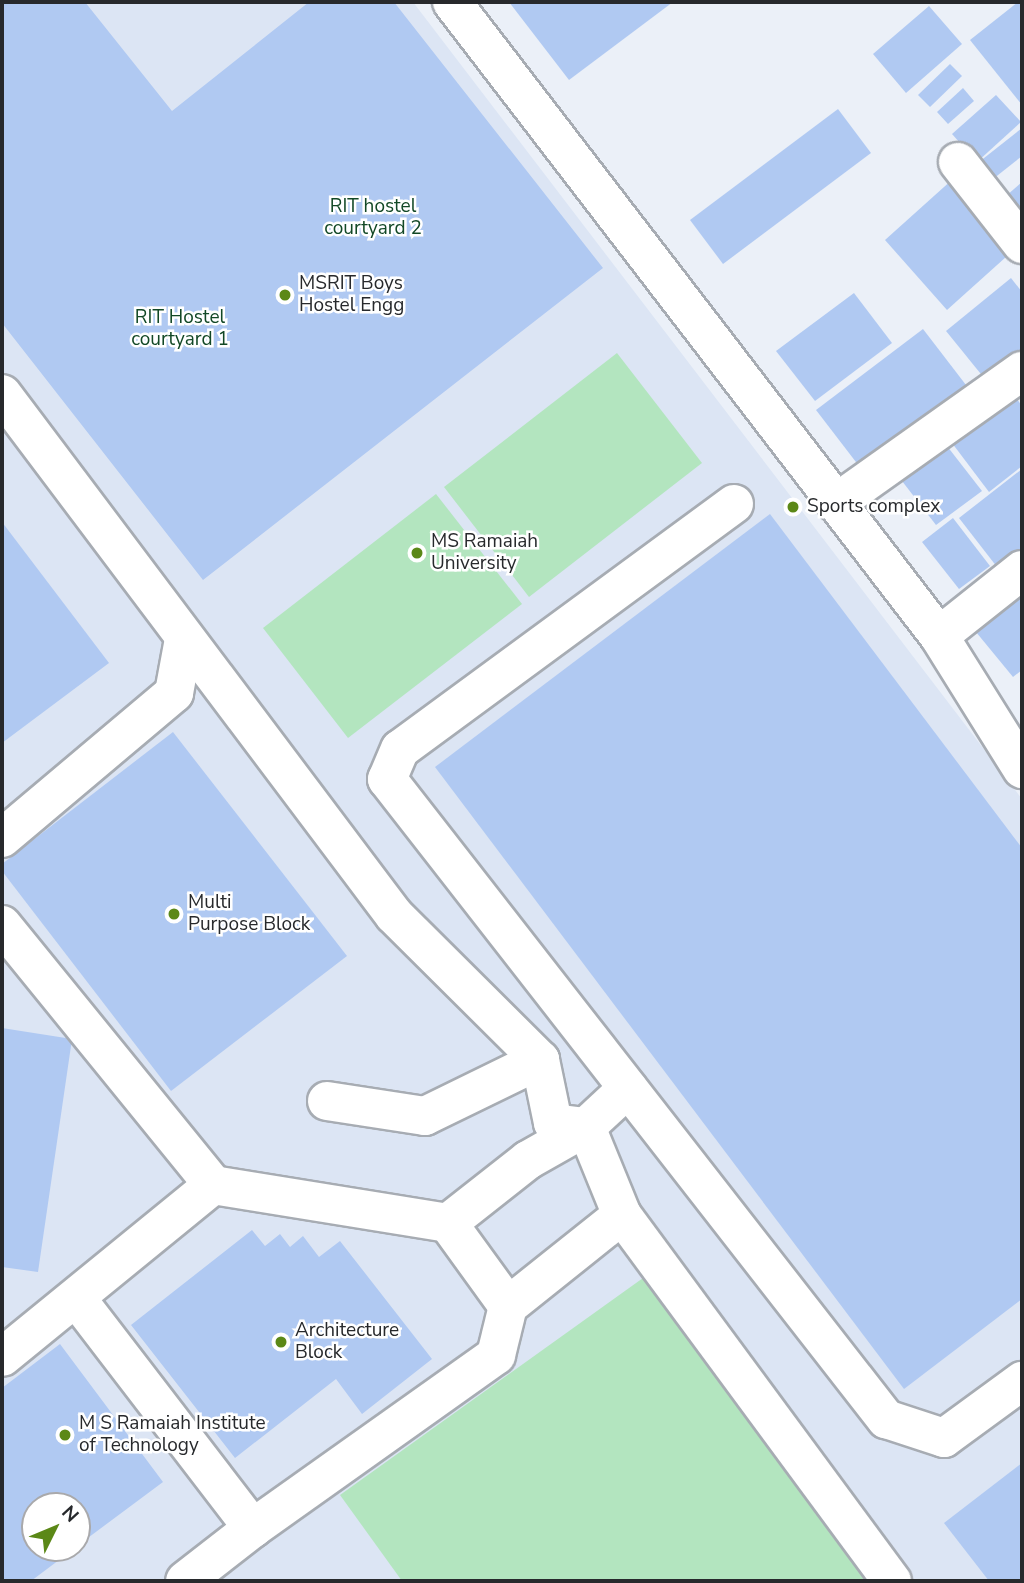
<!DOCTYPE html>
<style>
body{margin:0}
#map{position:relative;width:1024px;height:1583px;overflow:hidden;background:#ebf0f8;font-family:"Nunito Sans",sans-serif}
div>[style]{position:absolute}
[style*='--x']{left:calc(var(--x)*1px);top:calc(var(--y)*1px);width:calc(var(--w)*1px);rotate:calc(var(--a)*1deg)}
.built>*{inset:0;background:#dce5f4}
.green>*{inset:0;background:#b3e5bf}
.building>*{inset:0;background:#b0c9f2}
.roads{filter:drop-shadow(2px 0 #a7acb3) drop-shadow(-2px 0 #a7acb3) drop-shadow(0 2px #a7acb3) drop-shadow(0 -2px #a7acb3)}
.minor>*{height:38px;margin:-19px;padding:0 19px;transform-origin:19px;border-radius:19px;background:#fff}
.dots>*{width:19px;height:19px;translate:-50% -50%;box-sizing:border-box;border:4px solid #fff;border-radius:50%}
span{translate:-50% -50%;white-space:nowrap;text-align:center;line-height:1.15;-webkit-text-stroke:5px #fff;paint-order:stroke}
.park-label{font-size:19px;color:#124826}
.poi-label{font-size:19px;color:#27292c}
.left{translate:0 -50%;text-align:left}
.frame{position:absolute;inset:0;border:4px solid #27292c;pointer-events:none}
.north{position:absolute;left:21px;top:1492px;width:70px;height:70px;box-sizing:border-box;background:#fff;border:2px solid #a9a9ab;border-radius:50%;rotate:47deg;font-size:19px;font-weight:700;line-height:28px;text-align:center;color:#27292c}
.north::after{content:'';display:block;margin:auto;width:24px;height:32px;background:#5b8817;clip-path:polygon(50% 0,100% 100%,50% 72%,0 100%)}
</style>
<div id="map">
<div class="built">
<i style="clip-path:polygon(evenodd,2px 2px,413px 2px,1022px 799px,1022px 1581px,2px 1581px,2px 2px,35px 1506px,77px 1506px,77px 1548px,35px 1548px,35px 1506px)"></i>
</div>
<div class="green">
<i style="clip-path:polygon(617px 353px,702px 463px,529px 597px,444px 487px)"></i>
<i style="clip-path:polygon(436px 494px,522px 604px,348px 738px,263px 628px)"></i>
<i style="clip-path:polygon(650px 1273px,871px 1581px,402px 1581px,340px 1495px)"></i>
</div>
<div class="building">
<i style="clip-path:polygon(2px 2px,85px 2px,172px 111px,309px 2px,394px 2px,603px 268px,203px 580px,2px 323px)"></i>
<i style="clip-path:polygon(509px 2px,673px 2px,569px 80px)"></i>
<i style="clip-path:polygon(1018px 2px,1022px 5px,1022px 105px,970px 40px)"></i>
<i style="clip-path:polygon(929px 6px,962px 44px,906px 93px,873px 54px)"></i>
<i style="clip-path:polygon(950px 64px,962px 76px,930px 107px,918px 95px)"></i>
<i style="clip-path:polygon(963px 88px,974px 101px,948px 124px,937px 112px)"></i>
<i style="clip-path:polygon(996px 95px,1021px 122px,977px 162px,952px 134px)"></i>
<i style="clip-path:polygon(838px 109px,871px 153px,723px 264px,690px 220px)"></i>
<i style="clip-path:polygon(1022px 128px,1022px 156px,993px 179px,979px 162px)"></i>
<i style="clip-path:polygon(954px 178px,1016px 248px,947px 310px,885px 240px)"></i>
<i style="clip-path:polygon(1022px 182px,1022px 214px,1006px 196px)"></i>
<i style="clip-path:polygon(1011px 278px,1022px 292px,1022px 357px,989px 384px,946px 331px)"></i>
<i style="clip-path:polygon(854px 293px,892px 343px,815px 401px,776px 351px)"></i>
<i style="clip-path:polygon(923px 329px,966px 385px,859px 466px,816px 410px)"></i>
<i style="clip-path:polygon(1014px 395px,1022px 406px,1022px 466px,989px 492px,952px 443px)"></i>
<i style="clip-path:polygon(947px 446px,982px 491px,936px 525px,902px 481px)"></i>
<i style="clip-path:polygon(1022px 469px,1022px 548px,997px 567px,959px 518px)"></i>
<i style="clip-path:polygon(770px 514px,1022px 848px,1022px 1299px,904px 1389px,435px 767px)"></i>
<i style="clip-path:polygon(953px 518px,990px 566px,959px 589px,922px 542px)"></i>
<i style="clip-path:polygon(2px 522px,109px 663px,2px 743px)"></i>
<i style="clip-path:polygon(1022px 594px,1022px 670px,1013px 677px,976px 632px)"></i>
<i style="clip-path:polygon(173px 732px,347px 956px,171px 1091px,2px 871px,2px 864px)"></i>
<i style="clip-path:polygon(2px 1028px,72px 1039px,38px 1272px,2px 1267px)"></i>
<i style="clip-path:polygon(252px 1230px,265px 1246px,280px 1234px,290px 1247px,303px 1236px,319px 1257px,340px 1241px,432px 1359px,362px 1414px,336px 1379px,235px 1458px,131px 1325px)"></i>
<i style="clip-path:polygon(60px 1344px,163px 1482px,77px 1546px,77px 1506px,35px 1506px,35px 1548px,75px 1548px,31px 1581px,2px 1581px,2px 1388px)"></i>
<i style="clip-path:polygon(1022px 1463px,1022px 1581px,989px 1581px,944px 1523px)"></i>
</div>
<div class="roads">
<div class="minor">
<i style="--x:452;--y:2;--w:799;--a:52.47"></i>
<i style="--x:939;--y:636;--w:157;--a:58"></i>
<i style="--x:958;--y:162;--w:104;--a:52"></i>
<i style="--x:2;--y:394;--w:652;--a:53.04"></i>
<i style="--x:394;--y:915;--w:206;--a:44.8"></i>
<i style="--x:540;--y:1060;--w:64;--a:78.3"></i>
<i style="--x:553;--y:1123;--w:33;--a:7"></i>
<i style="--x:586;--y:1127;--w:95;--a:67.8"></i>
<i style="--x:622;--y:1215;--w:455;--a:53.6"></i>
<i style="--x:836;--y:503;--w:228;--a:-35.4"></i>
<i style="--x:734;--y:504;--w:414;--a:143.7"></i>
<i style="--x:400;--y:749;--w:33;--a:113"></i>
<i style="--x:387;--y:779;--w:812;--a:52.06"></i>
<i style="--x:886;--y:1419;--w:61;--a:18.1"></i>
<i style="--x:944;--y:1438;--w:97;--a:-36.2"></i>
<i style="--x:939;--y:636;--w:106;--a:-38.5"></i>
<i style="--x:2;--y:838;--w:225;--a:-40.1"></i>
<i style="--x:174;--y:693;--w:55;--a:-79.5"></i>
<i style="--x:2;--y:925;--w:335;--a:50.9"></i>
<i style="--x:213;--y:1185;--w:272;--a:140.8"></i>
<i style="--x:327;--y:1101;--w:99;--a:8.7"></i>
<i style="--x:425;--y:1116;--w:128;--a:-26"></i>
<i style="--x:213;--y:1185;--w:238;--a:9.2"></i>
<i style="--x:622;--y:1215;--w:146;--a:141.4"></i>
<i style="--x:508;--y:1306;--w:102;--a:-125.9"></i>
<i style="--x:448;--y:1223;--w:102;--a:-38.2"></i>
<i style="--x:528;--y:1160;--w:67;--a:-29.6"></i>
<i style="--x:586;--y:1127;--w:57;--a:-42.9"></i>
<i style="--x:77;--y:1299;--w:289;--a:52.5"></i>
<i style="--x:253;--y:1528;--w:86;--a:142.1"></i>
<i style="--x:253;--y:1528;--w:298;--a:-35.4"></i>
<i style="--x:496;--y:1355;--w:50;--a:-76.2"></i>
</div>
</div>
<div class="dots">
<i style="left:285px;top:295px;background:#5b8817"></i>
<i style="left:793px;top:507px;background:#5b8817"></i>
<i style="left:417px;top:553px;background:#5b8817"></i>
<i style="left:174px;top:914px;background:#5b8817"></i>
<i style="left:281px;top:1342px;background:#5b8817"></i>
<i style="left:65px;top:1435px;background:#5b8817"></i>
</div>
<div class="park-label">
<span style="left:373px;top:218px">RIT hostel<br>courtyard 2</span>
<span style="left:180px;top:329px">RIT Hostel<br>courtyard 1</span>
</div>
<div class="poi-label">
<span class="left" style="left:299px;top:295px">MSRIT Boys<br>Hostel Engg</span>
<span class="left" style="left:807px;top:507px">Sports complex</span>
<span class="left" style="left:431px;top:553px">MS Ramaiah<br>University</span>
<span class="left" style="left:188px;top:914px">Multi<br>Purpose Block</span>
<span class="left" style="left:295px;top:1342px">Architecture<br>Block</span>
<span class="left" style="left:79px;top:1435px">M S Ramaiah Institute<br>of Technology</span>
</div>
<div class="frame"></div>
<div class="north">N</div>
</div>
